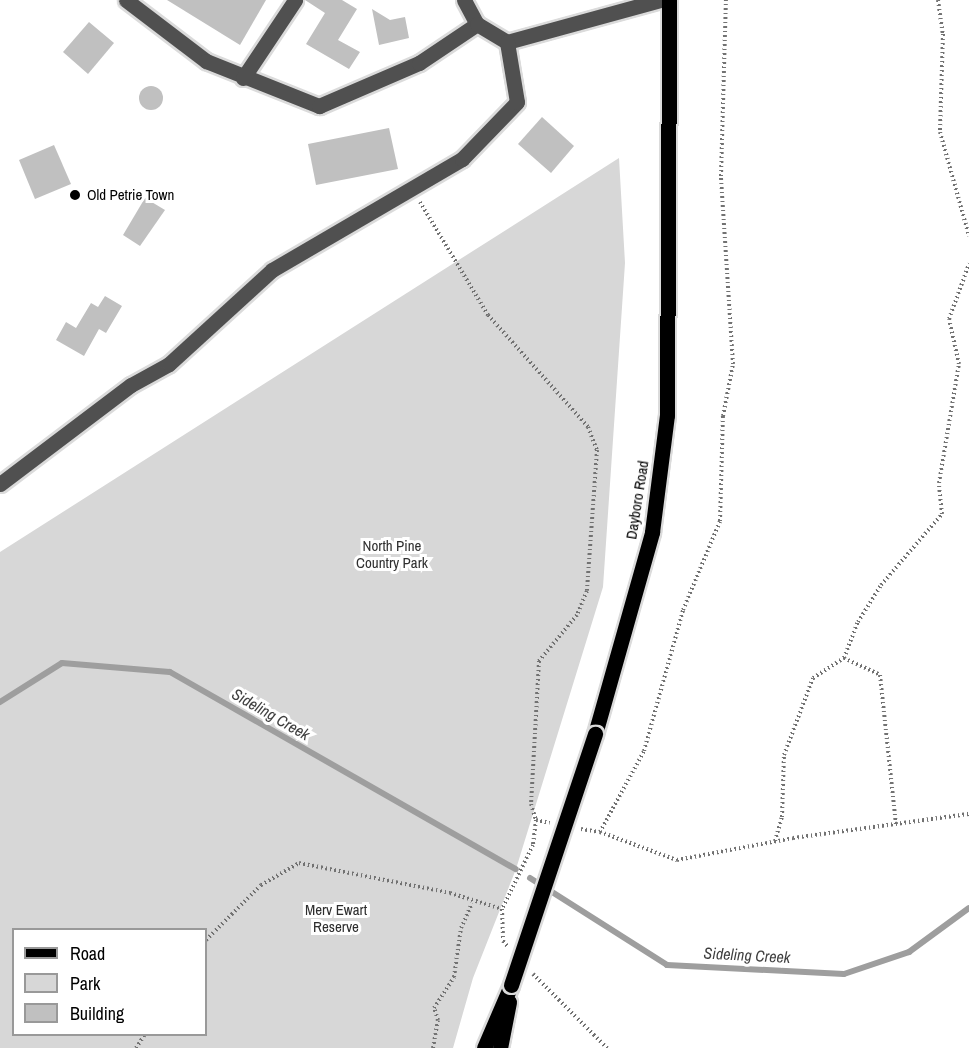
<!DOCTYPE html>
<style>
body{margin:0}
#map{position:relative;width:969px;height:1048px;overflow:hidden;background:#fff;font-family:"Archivo Narrow",sans-serif}
div>[style]{position:absolute}
[style*='--x']{left:calc(var(--x)*1px);top:calc(var(--y)*1px);width:calc(var(--w)*1px);rotate:calc(var(--a)*1deg)}
.green>*{inset:0;background:#d7d7d7}
.stream>*{height:6px;margin:-3px;padding:0 3px;transform-origin:3px;border-radius:3px;background:#9e9e9e}
.building>*{inset:0;background:#c0c0c0}
.round{border-radius:50%}
.path>*{height:4px;margin-top:-2px;transform-origin:0;background:repeating-linear-gradient(90deg,#727272 0 1.5px,transparent 0 4.5px)}
.roads{filter:drop-shadow(2px 0 #dbdbdb) drop-shadow(-2px 0 #dbdbdb) drop-shadow(0 2px #dbdbdb) drop-shadow(0 -2px #dbdbdb)}
.minor>*{height:15px;margin:-7.5px;padding:0 7.5px;transform-origin:7.5px;border-radius:7.5px;background:#505050}
.major>*{height:15px;margin:-7.5px;padding:0 7.5px;transform-origin:7.5px;border-radius:7.5px;background:#000}
.bridges{filter:drop-shadow(2px 0 #dbdbdb) drop-shadow(-2px 0 #dbdbdb) drop-shadow(0 2px #dbdbdb) drop-shadow(0 -2px #dbdbdb)}
.major-bridge>*{height:15px;margin:-7.5px;padding:0 7.5px;transform-origin:7.5px;border-radius:7.5px;background:#000}
.dots>*{width:16px;height:16px;translate:-50% -50%;box-sizing:border-box;border:3px solid #fff;border-radius:50%}
span{translate:-50% -50%;white-space:nowrap;text-align:center;line-height:1.15;-webkit-text-stroke:6px #fff;paint-order:stroke}
.poi-label{font-size:15px;color:#000}
.left{translate:0 -50%;text-align:left}
.street-label{font-size:15px;color:#000}
.park-label{font-size:15px;color:#2e2e2e}
.water-label{font-size:16px;color:#3f3f3f;font-style:italic}
.legend{position:absolute;left:12px;top:928px;width:195px;height:108px;box-sizing:border-box;background:#fff;border:2px solid #999;margin:0;padding:8px 10px;list-style:none;font-size:18px;color:#000}
.legend li{display:flex;align-items:center;gap:12px;height:30px}
.legend b{width:30px;border:2px solid #999}
</style>
<div id="map">
<div class="green">
<i style="clip-path:polygon(evenodd,619px 158px,625px 263px,603px 587px,516px 869px,473px 978px,453px 1048px,0 1048px,0 552px,619px 158px,14px 930px,206px 930px,206px 1034px,14px 1034px,14px 930px)"></i>
</div>
<div class="stream">
<i style="--x:0;--y:702;--w:73;--a:-32.2"></i>
<i style="--x:62;--y:663;--w:108;--a:4.8"></i>
<i style="--x:170;--y:672;--w:398;--a:29.7"></i>
<i style="--x:530;--y:878;--w:162;--a:32.4"></i>
<i style="--x:667;--y:965;--w:177;--a:2.9"></i>
<i style="--x:844;--y:974;--w:69;--a:-18.7"></i>
<i style="--x:909;--y:952;--w:74;--a:-36.3"></i>
</div>
<div class="building">
<i style="clip-path:polygon(167px 0,266px 0,240px 45px)"></i>
<i style="clip-path:polygon(305px 0,342px 0,357px 9px,338px 40px,360px 52px,349px 69px,306px 44px,325px 13px)"></i>
<i style="clip-path:polygon(372px 9px,390px 20px,405px 17px,409px 38px,379px 45px)"></i>
<i style="clip-path:polygon(89px 22px,114px 43px,88px 74px,63px 52px)"></i>
<i class="round" style="left:139px;top:86px;width:24px;height:24px"></i>
<i style="clip-path:polygon(542px 117px,574px 146px,551px 173px,518px 144px)"></i>
<i style="clip-path:polygon(389px 128px,398px 169px,316px 185px,308px 144px)"></i>
<i style="clip-path:polygon(54px 145px,71px 184px,35px 199px,19px 160px)"></i>
<i style="clip-path:polygon(145px 198px,165px 210px,140px 246px,123px 235px)"></i>
<i style="clip-path:polygon(105px 296px,122px 306px,106px 333px,99px 329px,84px 356px,56px 340px,66px 322px,76px 328px,91px 303px,98px 307px)"></i>
</div>
<div class="path">
<i style="--x:938;--y:0;--w:34;--a:82"></i>
<i style="--x:943;--y:34;--w:98;--a:91.8"></i>
<i style="--x:940;--y:132;--w:108;--a:74.4"></i>
<i style="--x:420;--y:202;--w:132;--a:59"></i>
<i style="--x:488;--y:315;--w:150;--a:48.2"></i>
<i style="--x:588;--y:427;--w:25;--a:69"></i>
<i style="--x:597;--y:450;--w:141;--a:94.1"></i>
<i style="--x:587;--y:591;--w:26;--a:113"></i>
<i style="--x:577;--y:615;--w:60;--a:129.6"></i>
<i style="--x:539;--y:661;--w:143;--a:93.2"></i>
<i style="--x:531;--y:804;--w:17;--a:73"></i>
<i style="--x:536;--y:820;--w:25;--a:97"></i>
<i style="--x:533;--y:845;--w:71;--a:115.8"></i>
<i style="--x:502;--y:909;--w:32;--a:88"></i>
<i style="--x:503;--y:941;--w:8;--a:50"></i>
<i style="--x:844;--y:658;--w:40;--a:25"></i>
<i style="--x:880;--y:675;--w:150;--a:83.9"></i>
<i style="--x:536;--y:820;--w:14;--a:12"></i>
<i style="--x:581;--y:829;--w:19;--a:9"></i>
<i style="--x:600;--y:832;--w:92;--a:-61.5"></i>
<i style="--x:644;--y:751;--w:146;--a:-74.5"></i>
<i style="--x:683;--y:610;--w:96;--a:-67.4"></i>
<i style="--x:720;--y:521;--w:105;--a:-88.4"></i>
<i style="--x:723;--y:416;--w:53;--a:-79.1"></i>
<i style="--x:733;--y:364;--w:188;--a:-93.7"></i>
<i style="--x:721;--y:176;--w:176;--a:-88.4"></i>
<i style="--x:600;--y:832;--w:82;--a:20"></i>
<i style="--x:677;--y:860;--w:118;--a:-10.7"></i>
<i style="--x:793;--y:838;--w:178;--a:-7.8"></i>
<i style="--x:775;--y:841;--w:25;--a:-74"></i>
<i style="--x:782;--y:817;--w:62;--a:-88.2"></i>
<i style="--x:784;--y:755;--w:82;--a:-69.4"></i>
<i style="--x:813;--y:678;--w:37;--a:-33"></i>
<i style="--x:844;--y:658;--w:39;--a:-69"></i>
<i style="--x:858;--y:622;--w:44;--a:-58.1"></i>
<i style="--x:881;--y:585;--w:94;--a:-49.3"></i>
<i style="--x:942;--y:514;--w:31;--a:-96"></i>
<i style="--x:939;--y:483;--w:121;--a:-80.5"></i>
<i style="--x:959;--y:364;--w:46;--a:-102.5"></i>
<i style="--x:949;--y:319;--w:59;--a:-70"></i>
<i style="--x:206;--y:940;--w:78;--a:-45"></i>
<i style="--x:261;--y:885;--w:44;--a:-30.1"></i>
<i style="--x:299;--y:863;--w:154;--a:11.2"></i>
<i style="--x:450;--y:893;--w:54;--a:17.1"></i>
<i style="--x:533;--y:974;--w:105;--a:45"></i>
<i style="--x:136;--y:1048;--w:17;--a:-57"></i>
<i style="--x:433;--y:1048;--w:28;--a:-80"></i>
<i style="--x:438;--y:1020;--w:13;--a:-108"></i>
<i style="--x:434;--y:1008;--w:37;--a:-57"></i>
<i style="--x:454;--y:977;--w:49;--a:-81.9"></i>
<i style="--x:461;--y:928;--w:27;--a:-66"></i>
</div>
<div class="roads">
<div class="minor">
<i style="--x:126;--y:0;--w:101;--a:37.3"></i>
<i style="--x:206;--y:61;--w:122;--a:21.7"></i>
<i style="--x:319;--y:106;--w:109;--a:-23.3"></i>
<i style="--x:419;--y:63;--w:70;--a:-33.9"></i>
<i style="--x:464;--y:0;--w:27;--a:62"></i>
<i style="--x:477;--y:24;--w:35;--a:31"></i>
<i style="--x:507;--y:42;--w:160;--a:-15.3"></i>
<i style="--x:243;--y:78;--w:94;--a:-56.3"></i>
<i style="--x:0;--y:484;--w:164;--a:-37.1"></i>
<i style="--x:131;--y:385;--w:43;--a:-28.9"></i>
<i style="--x:169;--y:364;--w:139;--a:-42.4"></i>
<i style="--x:272;--y:270;--w:220;--a:-30.3"></i>
<i style="--x:462;--y:159;--w:79;--a:-46"></i>
<i style="--x:517;--y:102;--w:61;--a:-99.5"></i>
</div>
<div class="major">
<i style="--x:595;--y:734;--w:210;--a:-74.2"></i>
<i style="--x:652;--y:532;--w:118;--a:-82.7"></i>
<i style="--x:667;--y:415;--w:415;--a:-89.7"></i>
<i style="--x:484;--y:1048;--w:69;--a:-66.8"></i>
<i style="--x:500;--y:1048;--w:47;--a:-78.9"></i>
</div>
</div>
<div class="bridges">
<div class="major-bridge">
<i style="--x:511;--y:985;--w:265;--a:-71.5"></i>
</div>
</div>
<div class="dots">
<i style="left:75px;top:195px;background:#000"></i>
</div>
<div class="poi-label">
<span class="left" style="left:87px;top:195px">Old Petrie Town</span>
</div>
<div class="street-label">
<span style="left:637px;top:500px;rotate:-81deg">Dayboro Road</span>
</div>
<div class="park-label">
<span style="left:392px;top:554px">North Pine<br>Country Park</span>
<span style="left:336px;top:918px">Merv Ewart<br>Reserve</span>
</div>
<div class="water-label">
<span style="left:271px;top:714px;rotate:30deg">Sideling Creek</span>
<span style="left:747px;top:955px;rotate:3deg">Sideling Creek</span>
</div>
<ul class="legend">
<li><b style="height:8px;background:#000"></b>Road</li>
<li><b style="height:16px;background:#d7d7d7"></b>Park</li>
<li><b style="height:16px;background:#c0c0c0"></b>Building</li>
</ul>
</div>
